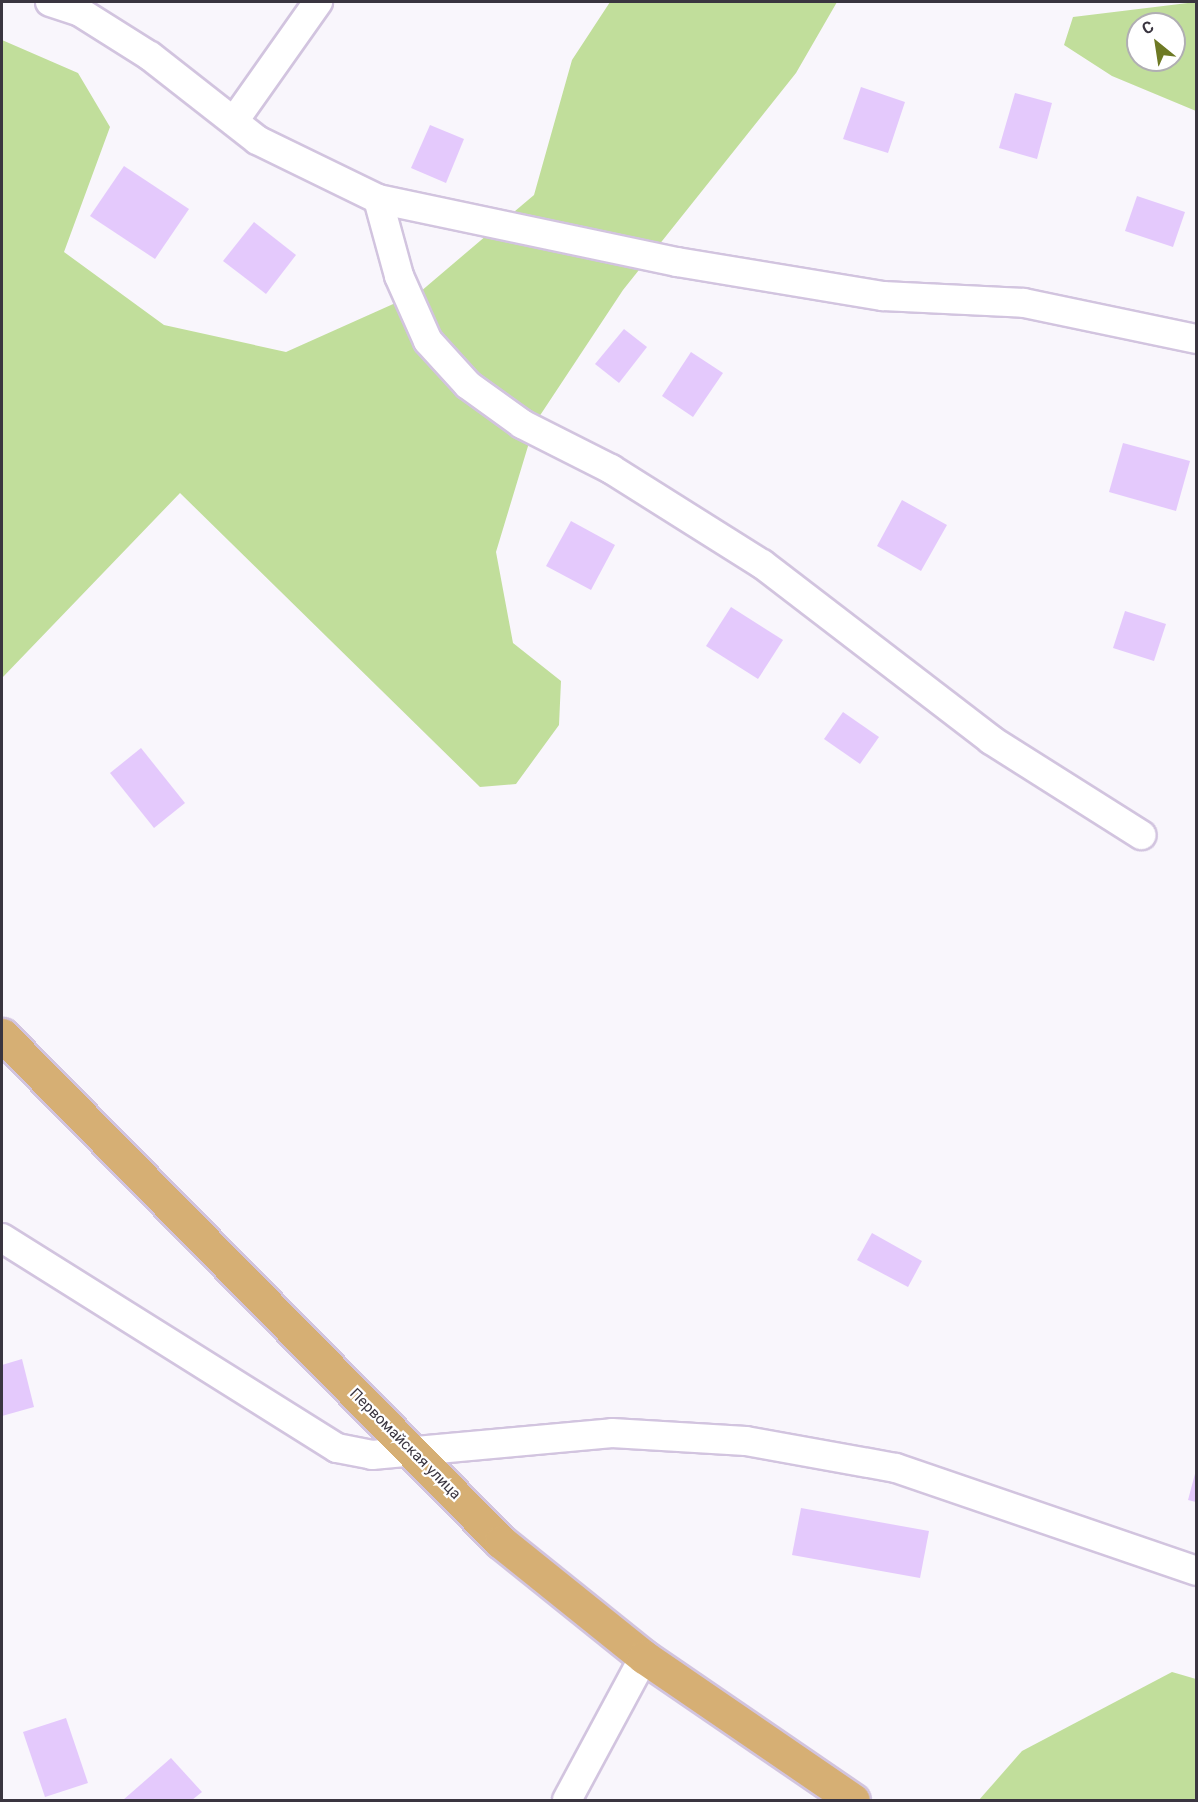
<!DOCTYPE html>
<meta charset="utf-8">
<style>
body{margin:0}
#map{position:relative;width:1198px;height:1802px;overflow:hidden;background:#f9f6fc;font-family:Roboto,sans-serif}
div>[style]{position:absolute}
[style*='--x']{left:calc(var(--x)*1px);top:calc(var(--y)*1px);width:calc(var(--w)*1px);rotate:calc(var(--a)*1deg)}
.green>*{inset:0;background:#c1de9b}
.building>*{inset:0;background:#e4c9fc}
.roads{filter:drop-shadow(2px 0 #d2c4df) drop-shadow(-2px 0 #d2c4df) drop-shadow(0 2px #d2c4df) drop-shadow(0 -2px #d2c4df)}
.street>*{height:28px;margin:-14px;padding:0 14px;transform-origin:14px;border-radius:14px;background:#fff}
.primary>*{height:33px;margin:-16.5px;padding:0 16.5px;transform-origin:16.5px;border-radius:16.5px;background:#d6af74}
span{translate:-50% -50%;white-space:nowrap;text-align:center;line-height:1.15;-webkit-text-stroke:4.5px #fff;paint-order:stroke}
.street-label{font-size:15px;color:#3a3540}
.frame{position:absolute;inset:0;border:3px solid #3a3540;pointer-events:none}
.north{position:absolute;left:1126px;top:12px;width:60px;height:60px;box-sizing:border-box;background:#fff;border:2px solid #b0aeb3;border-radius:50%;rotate:330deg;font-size:16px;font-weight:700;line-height:24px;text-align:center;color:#3a3540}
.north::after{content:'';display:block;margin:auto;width:21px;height:27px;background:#6d7924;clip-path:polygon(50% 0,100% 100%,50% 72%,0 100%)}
</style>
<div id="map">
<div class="green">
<i style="clip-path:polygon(610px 2px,837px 2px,796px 73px,623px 290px,535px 423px,496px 552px,513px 643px,561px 681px,559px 725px,516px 784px,480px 787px,180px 493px,2px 678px,2px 40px,78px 73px,110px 127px,64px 252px,164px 325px,286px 352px,420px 292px,534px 195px,572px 60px)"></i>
<i style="clip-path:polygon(evenodd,1196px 2px,1196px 111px,1112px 76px,1064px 45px,1073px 17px,1196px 2px,1138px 24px,1174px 24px,1174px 60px,1138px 60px,1138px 24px)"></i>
<i style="clip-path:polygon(1172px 1672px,1196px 1679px,1196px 1800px,979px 1800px,1022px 1751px)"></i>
</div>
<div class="building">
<i style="clip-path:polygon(861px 87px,905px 102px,888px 153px,843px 139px)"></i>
<i style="clip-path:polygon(1015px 93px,1052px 103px,1037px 159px,999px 148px)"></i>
<i style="clip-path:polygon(430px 125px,464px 139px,446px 183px,411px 168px)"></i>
<i style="clip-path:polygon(124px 166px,189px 209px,155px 259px,90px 216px)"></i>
<i style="clip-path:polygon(1137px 196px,1185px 212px,1173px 247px,1125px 231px)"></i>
<i style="clip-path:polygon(254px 222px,296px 255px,266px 294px,223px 261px)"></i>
<i style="clip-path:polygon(624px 329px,647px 347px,619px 383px,595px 364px)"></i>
<i style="clip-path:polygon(691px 352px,723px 373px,693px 417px,662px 396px)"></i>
<i style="clip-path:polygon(1123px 443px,1190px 461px,1176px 511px,1109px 492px)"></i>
<i style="clip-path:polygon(902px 500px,947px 525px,921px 571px,877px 546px)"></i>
<i style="clip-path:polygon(571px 521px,615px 545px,591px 590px,546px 566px)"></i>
<i style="clip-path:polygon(731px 607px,783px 640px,758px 679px,706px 646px)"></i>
<i style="clip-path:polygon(1125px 611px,1166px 624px,1154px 661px,1113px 648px)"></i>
<i style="clip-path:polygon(843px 712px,879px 737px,860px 764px,824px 739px)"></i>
<i style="clip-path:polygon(141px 748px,185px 803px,154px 828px,110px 773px)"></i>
<i style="clip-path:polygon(872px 1233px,922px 1261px,908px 1287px,857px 1260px)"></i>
<i style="clip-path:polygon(22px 1359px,34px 1407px,2px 1416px,2px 1365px)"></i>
<i style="clip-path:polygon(1196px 1470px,1196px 1502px,1188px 1500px)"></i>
<i style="clip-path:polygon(801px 1508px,929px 1531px,920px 1578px,792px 1555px)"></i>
<i style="clip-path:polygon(66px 1718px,88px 1783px,45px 1797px,23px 1732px)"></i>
<i style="clip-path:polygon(171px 1758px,202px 1792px,192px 1800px,123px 1800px)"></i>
</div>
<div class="roads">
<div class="street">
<i style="--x:50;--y:2;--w:32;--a:18"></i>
<i style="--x:80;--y:12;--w:83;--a:32.2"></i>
<i style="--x:150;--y:56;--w:136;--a:38.1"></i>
<i style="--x:257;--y:140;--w:135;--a:26"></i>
<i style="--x:378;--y:199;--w:306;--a:11.9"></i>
<i style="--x:677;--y:262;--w:209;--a:9.4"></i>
<i style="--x:883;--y:296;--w:141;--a:2.8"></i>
<i style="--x:1024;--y:303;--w:176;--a:11.8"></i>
<i style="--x:234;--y:121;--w:146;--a:-54.8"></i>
<i style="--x:378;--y:199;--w:80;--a:74.7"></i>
<i style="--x:399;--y:276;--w:71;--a:66"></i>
<i style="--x:428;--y:341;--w:59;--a:47.7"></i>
<i style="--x:468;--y:385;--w:67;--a:35.8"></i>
<i style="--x:522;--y:424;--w:100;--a:26.8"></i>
<i style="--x:611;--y:469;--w:178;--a:32.2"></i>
<i style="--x:762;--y:564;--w:289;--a:37.5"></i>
<i style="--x:991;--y:740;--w:178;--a:32.3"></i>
<i style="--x:2;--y:1238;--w:395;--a:32.1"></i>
<i style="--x:337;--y:1448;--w:36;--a:11"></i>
<i style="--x:372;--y:1455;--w:241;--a:-5.2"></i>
<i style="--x:612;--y:1433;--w:134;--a:3.4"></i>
<i style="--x:746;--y:1441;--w:152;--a:10.2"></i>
<i style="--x:896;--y:1468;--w:317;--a:18.9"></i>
<i style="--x:567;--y:1800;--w:162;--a:-61.7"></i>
</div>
<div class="primary">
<i style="--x:2;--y:1035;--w:711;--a:45.46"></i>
<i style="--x:501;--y:1542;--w:184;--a:38.8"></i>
<i style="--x:644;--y:1657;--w:253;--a:34.4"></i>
</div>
</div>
<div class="street-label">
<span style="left:405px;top:1444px;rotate:45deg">Первомайская улица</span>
</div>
<div class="frame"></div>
<div class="north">С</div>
</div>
